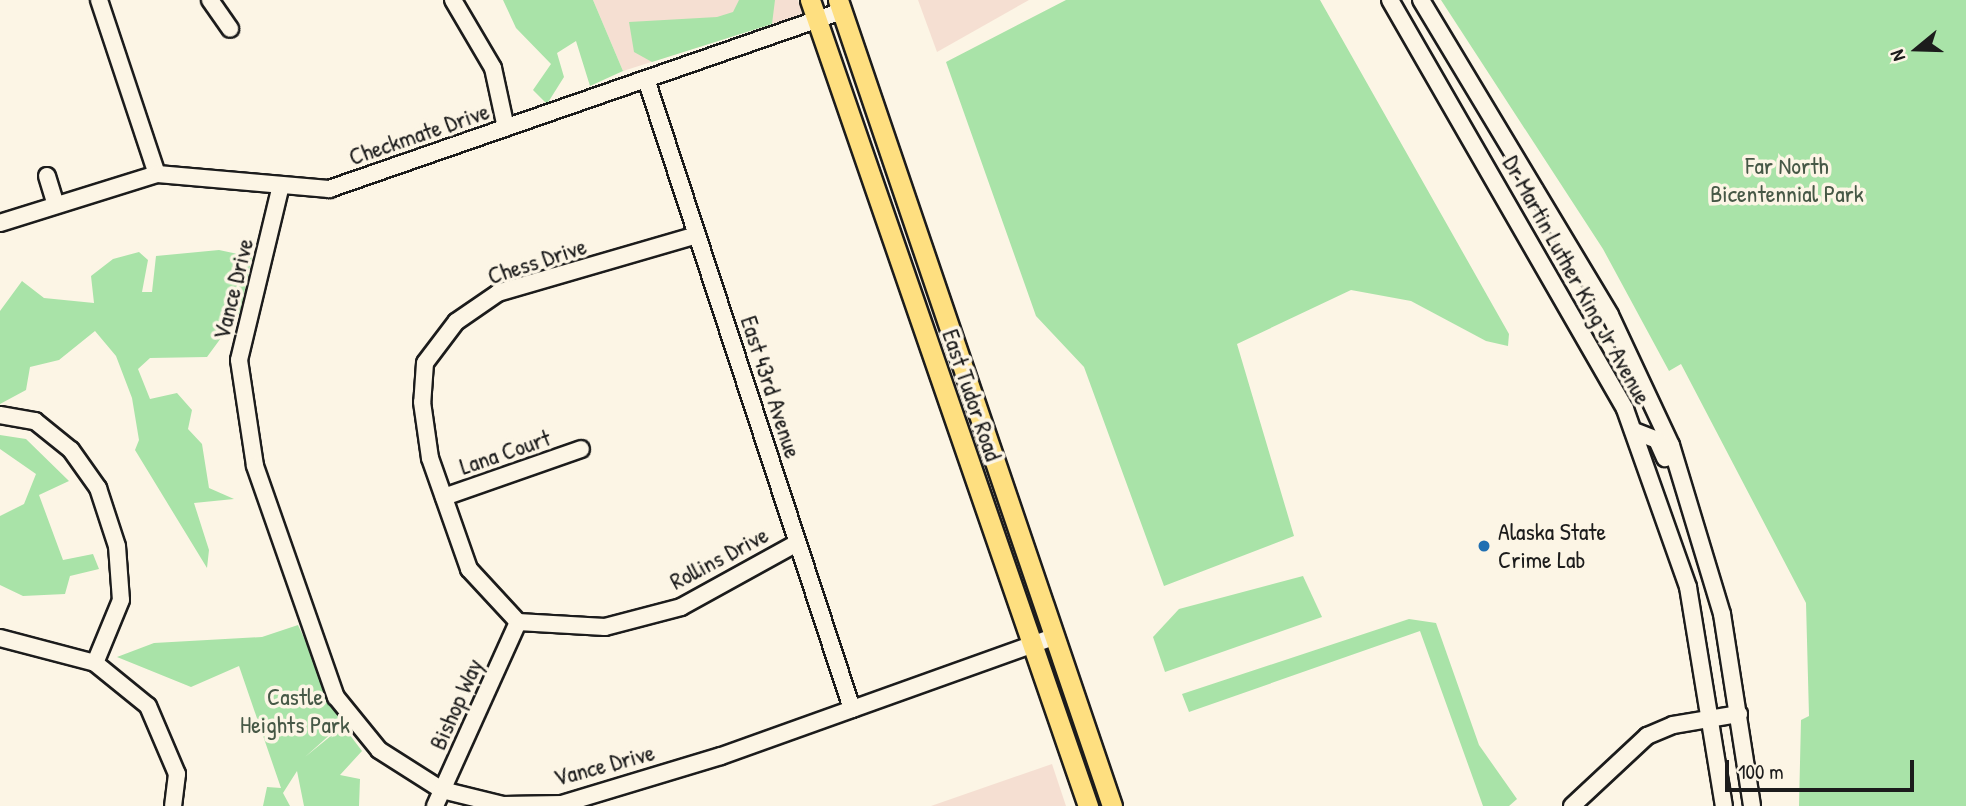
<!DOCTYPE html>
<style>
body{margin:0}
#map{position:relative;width:1966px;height:806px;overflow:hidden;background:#fcf5e5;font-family:"Patrick Hand",sans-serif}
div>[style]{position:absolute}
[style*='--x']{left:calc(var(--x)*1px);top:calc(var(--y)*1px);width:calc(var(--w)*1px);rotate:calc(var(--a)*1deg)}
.built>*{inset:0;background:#f5dfd2}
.green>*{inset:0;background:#a9e3a8}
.roads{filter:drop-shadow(2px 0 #1c1c1c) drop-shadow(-2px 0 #1c1c1c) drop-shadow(0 2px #1c1c1c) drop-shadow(0 -2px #1c1c1c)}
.minor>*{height:16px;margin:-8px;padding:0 8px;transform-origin:8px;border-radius:8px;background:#fcf5e5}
.major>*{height:19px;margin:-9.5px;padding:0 9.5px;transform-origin:9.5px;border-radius:9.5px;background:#fedf80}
.dots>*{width:19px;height:19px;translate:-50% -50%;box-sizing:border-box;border:4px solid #fcf5e5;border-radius:50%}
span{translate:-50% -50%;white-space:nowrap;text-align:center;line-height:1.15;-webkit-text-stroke:7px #fcf5e5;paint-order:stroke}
.street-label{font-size:24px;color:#1c1c1c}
.park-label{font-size:24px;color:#465846}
.poi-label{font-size:24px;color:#1c1c1c}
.left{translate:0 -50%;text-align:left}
.north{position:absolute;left:1882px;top:14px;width:70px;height:70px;-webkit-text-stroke:5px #fcf5e5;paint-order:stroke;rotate:251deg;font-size:19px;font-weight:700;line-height:28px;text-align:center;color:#1c1c1c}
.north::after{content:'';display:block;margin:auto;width:24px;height:32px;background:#1c1c1c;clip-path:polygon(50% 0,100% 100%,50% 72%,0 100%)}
.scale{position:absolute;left:1725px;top:760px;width:189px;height:32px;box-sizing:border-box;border:4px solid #1c1c1c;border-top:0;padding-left:9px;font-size:21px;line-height:24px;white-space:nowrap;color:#1c1c1c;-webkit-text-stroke:5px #fcf5e5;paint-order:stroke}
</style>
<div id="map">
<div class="built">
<i style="clip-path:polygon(593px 0,798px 0,803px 14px,623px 71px)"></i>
<i style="clip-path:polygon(918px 0,1029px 0,937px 52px)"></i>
<i style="clip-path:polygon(1052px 764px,1066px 806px,931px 806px)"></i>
</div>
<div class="green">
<i style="clip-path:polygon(503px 0,593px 0,623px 71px,590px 86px,576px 41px,557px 53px,564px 77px,547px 104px,533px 90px,551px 64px,516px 28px)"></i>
<i style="clip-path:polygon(739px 0,775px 0,772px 24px,652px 62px,634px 52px,629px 22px,717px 17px,733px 12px)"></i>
<i style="clip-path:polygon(1066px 0,1320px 0,1509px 334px,1508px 346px,1486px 341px,1411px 301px,1351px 290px,1237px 344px,1294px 536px,1164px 586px,1084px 367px,1036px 316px,946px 62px)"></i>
<i style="clip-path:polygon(1441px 0,1966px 0,1966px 806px,1799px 806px,1801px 720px,1809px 716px,1806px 603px,1681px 364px,1669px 371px,1603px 249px)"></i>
<i style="clip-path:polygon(219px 250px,252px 257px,240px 312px,207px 357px,150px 358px,138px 369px,150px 399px,177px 393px,192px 410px,188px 429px,202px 444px,209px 488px,234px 499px,194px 503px,209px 550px,207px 568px,135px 450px,139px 440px,132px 398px,116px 356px,95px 331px,59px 360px,30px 367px,26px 390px,0 404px,0 311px,22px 281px,44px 298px,94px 303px,91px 276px,113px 259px,139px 252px,148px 260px,142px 292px,152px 292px,156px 256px)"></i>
<i style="clip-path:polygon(0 435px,26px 439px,69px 481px,39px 495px,63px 560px,93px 554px,99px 569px,70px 576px,65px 594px,23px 596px,0 585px,0 516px,24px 504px,36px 474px,0 449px)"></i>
<i style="clip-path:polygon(1303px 576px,1322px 617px,1165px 672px,1153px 637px,1179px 609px)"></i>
<i style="clip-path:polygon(1409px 619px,1436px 623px,1479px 745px,1517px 799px,1509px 806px,1483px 806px,1420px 631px,1189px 712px,1182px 694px)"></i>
<i style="clip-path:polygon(298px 625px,343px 723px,305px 757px,343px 726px,362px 751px,340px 775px,360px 779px,359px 806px,304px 806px,297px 771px,283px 793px,290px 806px,263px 806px,267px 787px,281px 788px,239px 666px,191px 687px,117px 657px,154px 643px,262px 637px)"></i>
</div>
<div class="roads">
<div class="minor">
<i style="--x:99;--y:0;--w:183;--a:71.6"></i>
<i style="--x:210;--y:0;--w:35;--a:55"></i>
<i style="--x:453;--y:0;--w:79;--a:59.5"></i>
<i style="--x:493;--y:68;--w:61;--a:77.8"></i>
<i style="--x:1390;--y:0;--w:472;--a:60.1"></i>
<i style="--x:1625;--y:409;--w:189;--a:70.5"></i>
<i style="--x:1688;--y:587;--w:222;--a:80.7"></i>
<i style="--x:1421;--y:0;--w:367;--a:59"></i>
<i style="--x:1610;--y:315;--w:144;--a:64.9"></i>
<i style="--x:1671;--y:445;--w:177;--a:73.2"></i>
<i style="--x:1722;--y:614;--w:194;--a:81.1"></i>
<i style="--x:646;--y:79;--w:663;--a:71.89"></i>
<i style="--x:47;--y:176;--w:30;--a:73"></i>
<i style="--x:281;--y:185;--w:180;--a:103.5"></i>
<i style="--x:239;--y:360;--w:107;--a:81.4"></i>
<i style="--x:255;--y:466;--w:245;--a:70.7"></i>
<i style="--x:336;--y:697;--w:68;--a:50.9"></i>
<i style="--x:379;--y:750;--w:75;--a:32.4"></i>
<i style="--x:442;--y:790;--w:63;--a:13.8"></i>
<i style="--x:503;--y:805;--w:59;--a:-1"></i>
<i style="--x:562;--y:804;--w:166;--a:-16.8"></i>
<i style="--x:721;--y:756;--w:354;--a:-19.7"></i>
<i style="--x:0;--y:223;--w:164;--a:-17.3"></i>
<i style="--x:157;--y:174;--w:173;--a:5"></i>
<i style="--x:329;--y:189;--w:543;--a:-19.14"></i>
<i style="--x:697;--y:235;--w:207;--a:163.8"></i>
<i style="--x:498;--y:293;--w:51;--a:145.4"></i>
<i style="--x:456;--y:322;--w:51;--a:127.1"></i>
<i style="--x:425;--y:363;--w:39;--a:94"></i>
<i style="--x:422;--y:402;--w:57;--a:81.9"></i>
<i style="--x:430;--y:458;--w:118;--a:70.6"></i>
<i style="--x:469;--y:569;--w:72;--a:47.2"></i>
<i style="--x:518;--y:622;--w:87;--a:3.3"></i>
<i style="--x:605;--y:627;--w:79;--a:-14.7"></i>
<i style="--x:681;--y:607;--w:132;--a:-28.9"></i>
<i style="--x:0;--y:415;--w:36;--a:10"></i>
<i style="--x:35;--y:421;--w:46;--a:38.9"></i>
<i style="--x:71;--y:450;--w:47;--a:54.6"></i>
<i style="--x:98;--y:488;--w:61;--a:71.9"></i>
<i style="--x:117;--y:546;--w:54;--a:85.8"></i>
<i style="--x:121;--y:600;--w:68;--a:112.4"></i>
<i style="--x:1634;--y:431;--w:25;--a:21"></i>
<i style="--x:1657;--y:440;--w:20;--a:66"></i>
<i style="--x:444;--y:497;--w:145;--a:-19.3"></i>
<i style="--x:0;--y:638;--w:98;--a:14.7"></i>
<i style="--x:95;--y:663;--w:68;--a:39.1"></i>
<i style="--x:148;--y:706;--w:74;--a:66.9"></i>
<i style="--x:177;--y:774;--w:32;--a:97"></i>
<i style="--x:435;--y:806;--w:202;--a:-65.7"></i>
<i style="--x:1572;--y:806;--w:103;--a:-43"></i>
<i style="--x:1647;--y:736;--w:28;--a:-23"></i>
<i style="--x:1673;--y:725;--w:67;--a:-9.5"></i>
</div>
<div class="major">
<i style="--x:810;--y:0;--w:853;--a:70.97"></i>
<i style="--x:838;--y:0;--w:851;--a:71.22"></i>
</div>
</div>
<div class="dots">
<i style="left:1484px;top:546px;background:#1f6fb2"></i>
</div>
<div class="street-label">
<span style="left:419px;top:134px;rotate:-19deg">Checkmate Drive</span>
<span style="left:537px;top:261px;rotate:-18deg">Chess Drive</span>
<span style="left:1577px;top:280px;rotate:61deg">Dr Martin Luther King Jr Avenue</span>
<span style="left:233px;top:289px;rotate:-76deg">Vance Drive</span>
<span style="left:771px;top:387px;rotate:72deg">East 43rd Avenue</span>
<span style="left:972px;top:395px;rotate:71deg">East Tudor Road</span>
<span style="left:505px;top:452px;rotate:-19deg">Lana Court</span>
<span style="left:719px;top:558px;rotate:-28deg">Rollins Drive</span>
<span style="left:456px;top:704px;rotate:-66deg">Bishop Way</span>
<span style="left:604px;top:765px;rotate:-15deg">Vance Drive</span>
</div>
<div class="park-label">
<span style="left:1787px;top:180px">Far North<br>Bicentennial Park</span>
<span style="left:295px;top:711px">Castle<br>Heights Park</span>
</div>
<div class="poi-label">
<span class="left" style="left:1498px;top:546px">Alaska State<br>Crime Lab</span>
</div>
<div class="north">N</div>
<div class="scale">100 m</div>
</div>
